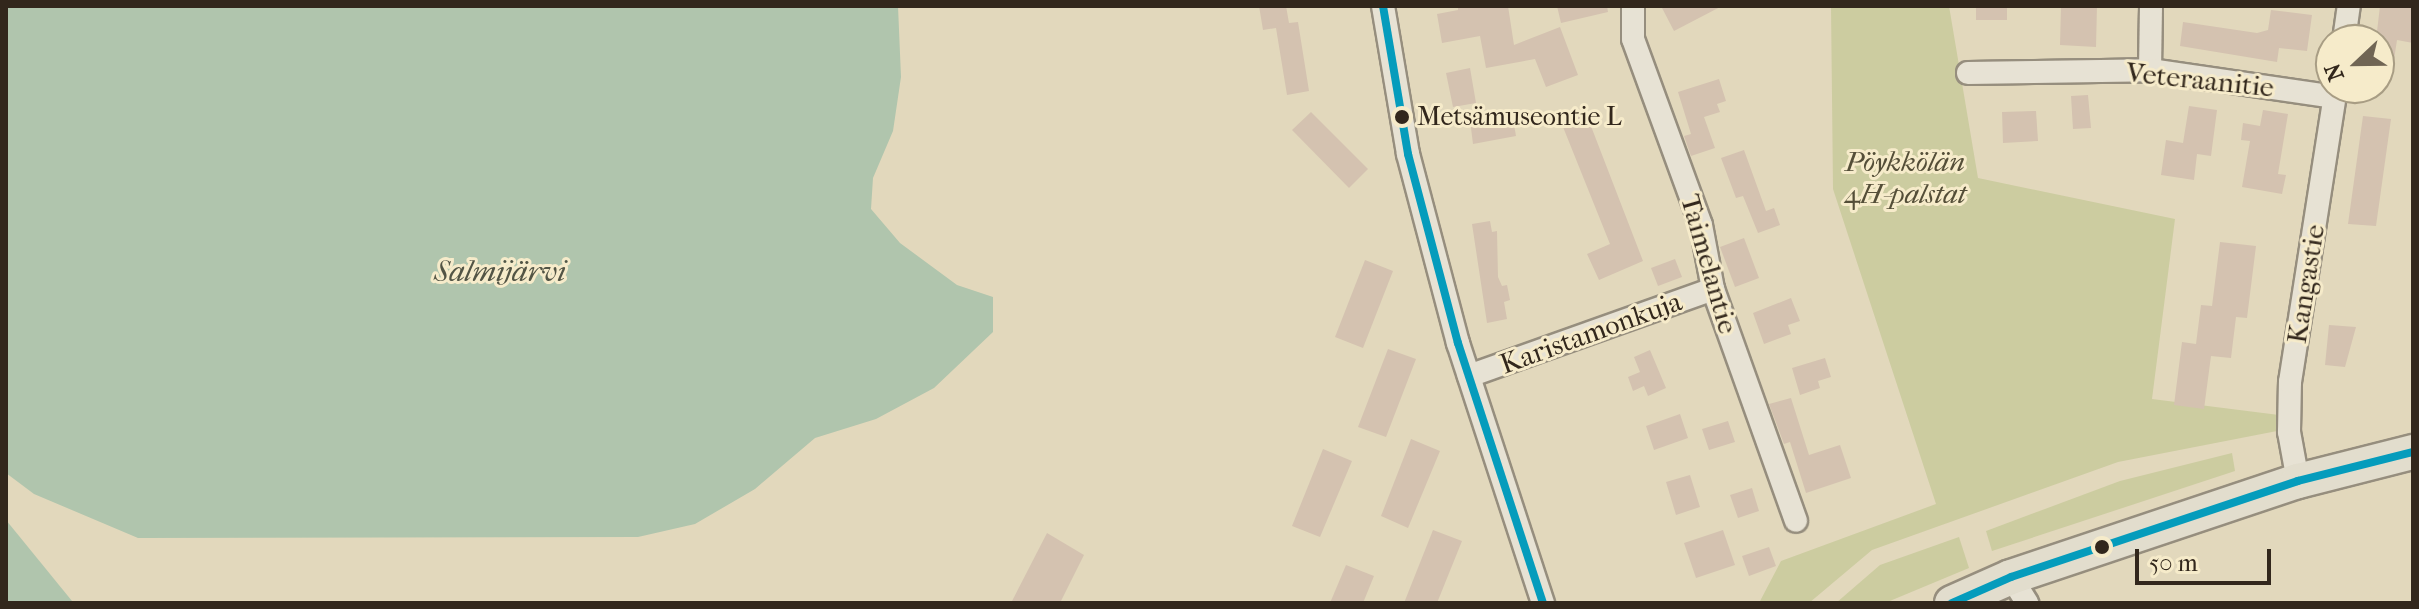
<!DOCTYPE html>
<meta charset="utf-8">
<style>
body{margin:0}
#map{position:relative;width:2419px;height:609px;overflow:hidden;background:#e2d8bc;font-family:"IM FELL French Canon",serif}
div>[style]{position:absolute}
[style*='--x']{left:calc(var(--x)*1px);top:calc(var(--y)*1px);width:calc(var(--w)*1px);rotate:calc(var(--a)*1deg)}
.green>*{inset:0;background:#cccca0}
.water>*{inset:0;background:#b0c5ad}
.building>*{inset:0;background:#d4c2b0}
.roads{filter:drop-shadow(2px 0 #968e7e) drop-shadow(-2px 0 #968e7e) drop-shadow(0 2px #968e7e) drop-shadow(0 -2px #968e7e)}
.minor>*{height:22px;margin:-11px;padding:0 11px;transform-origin:11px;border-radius:11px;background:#e7e2d4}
.primary>*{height:34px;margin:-17px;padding:0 17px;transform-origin:17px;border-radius:17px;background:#e2ddcd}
.bus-1>*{height:8px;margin:-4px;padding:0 4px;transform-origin:4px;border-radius:4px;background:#059cbc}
.dots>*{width:22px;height:22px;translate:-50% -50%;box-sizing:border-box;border:4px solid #f6ebca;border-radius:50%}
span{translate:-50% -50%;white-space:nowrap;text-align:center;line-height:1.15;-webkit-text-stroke:6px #f6ebca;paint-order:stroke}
.bus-label{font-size:26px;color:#32271c}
.left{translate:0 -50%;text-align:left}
.street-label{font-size:28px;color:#32271c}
.park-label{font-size:28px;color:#544e38;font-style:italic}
.water-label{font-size:30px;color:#525445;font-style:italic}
.frame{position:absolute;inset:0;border:8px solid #32271c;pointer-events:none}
.north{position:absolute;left:2315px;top:24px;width:80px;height:80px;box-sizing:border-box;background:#f6ebca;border:2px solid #a89d84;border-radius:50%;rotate:248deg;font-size:22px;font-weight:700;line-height:32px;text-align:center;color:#32271c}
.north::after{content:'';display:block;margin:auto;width:28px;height:36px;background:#706554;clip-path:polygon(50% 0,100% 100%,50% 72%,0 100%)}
.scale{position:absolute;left:2135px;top:549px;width:136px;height:36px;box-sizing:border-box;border:4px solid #32271c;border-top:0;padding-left:10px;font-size:24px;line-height:28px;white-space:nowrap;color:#32271c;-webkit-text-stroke:6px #f6ebca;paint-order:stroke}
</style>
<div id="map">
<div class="green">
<i style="clip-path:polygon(1831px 6px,1949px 6px,1978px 178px,2175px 219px,2152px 399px,2279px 415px,2277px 431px,2118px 462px,1872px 550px,1809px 603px,1759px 603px,1781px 561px,1936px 504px,1833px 189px)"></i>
<i style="clip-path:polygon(2232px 453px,2235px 471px,1992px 551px,1986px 531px,2120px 481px)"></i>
<i style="clip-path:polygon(1959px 537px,1969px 568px,1885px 603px,1836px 603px,1880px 565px)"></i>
</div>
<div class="water">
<i style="clip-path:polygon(6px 6px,898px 6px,901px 77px,893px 131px,873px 178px,871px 209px,900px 243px,957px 285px,993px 297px,993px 332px,934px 388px,876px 419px,815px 438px,755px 489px,695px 524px,638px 537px,138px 538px,34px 494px,6px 473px)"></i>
<i style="clip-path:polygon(6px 520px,72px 601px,73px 603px,6px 603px)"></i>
</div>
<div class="building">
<i style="clip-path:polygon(1259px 6px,1286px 6px,1289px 23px,1298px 22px,1309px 91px,1287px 95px,1276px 28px,1263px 30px)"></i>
<i style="clip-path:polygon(1458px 6px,1508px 6px,1514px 45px,1560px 27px,1578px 75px,1546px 87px,1535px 59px,1486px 68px,1480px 36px,1442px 43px,1437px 14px,1458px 10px)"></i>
<i style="clip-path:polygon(1557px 6px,1607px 6px,1608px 12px,1561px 23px)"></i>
<i style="clip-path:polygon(1661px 6px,1722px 6px,1674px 31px)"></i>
<i style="clip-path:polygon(1976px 6px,2007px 6px,2007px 20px,1976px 20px)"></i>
<i style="clip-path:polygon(2061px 6px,2097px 6px,2096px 47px,2060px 45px)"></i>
<i style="clip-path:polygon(2380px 6px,2413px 6px,2413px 43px,2397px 40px,2392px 73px,2379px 71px,2376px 40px)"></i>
<i style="clip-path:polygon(2271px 10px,2312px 15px,2307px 51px,2279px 48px,2277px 62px,2180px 46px,2183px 22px,2257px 33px,2268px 30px)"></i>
<i style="clip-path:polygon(1470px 68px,1476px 103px,1453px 107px,1446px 73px)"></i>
<i style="clip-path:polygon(1719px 79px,1726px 101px,1717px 104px,1720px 112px,1704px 117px,1715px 148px,1691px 156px,1684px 136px,1691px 134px,1678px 92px)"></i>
<i style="clip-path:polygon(2088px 95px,2091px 128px,2073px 129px,2071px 96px)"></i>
<i style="clip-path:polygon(2189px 106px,2217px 110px,2211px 156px,2197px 154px,2194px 180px,2161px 175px,2166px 140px,2183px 143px)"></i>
<i style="clip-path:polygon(1584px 108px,1643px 261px,1599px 280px,1587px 254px,1610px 244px,1559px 117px)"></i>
<i style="clip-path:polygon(2263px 110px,2288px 114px,2278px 174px,2286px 175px,2282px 194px,2242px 187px,2250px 141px,2241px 140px,2243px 123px,2260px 126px)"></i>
<i style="clip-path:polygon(2036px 111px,2038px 141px,2003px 143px,2002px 112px)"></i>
<i style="clip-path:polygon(1311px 112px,1368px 169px,1349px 188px,1292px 130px)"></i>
<i style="clip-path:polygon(1512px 113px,1516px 136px,1473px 144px,1470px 120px)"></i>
<i style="clip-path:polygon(2363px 116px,2391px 119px,2376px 226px,2348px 224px)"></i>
<i style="clip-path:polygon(1744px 150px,1766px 211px,1774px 208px,1780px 225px,1758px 233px,1743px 196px,1736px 198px,1721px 158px)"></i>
<i style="clip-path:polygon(1490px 221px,1492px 232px,1497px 231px,1498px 277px,1502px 286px,1507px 285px,1510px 300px,1504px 302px,1507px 319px,1487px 323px,1472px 224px)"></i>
<i style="clip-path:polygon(1744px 238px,1759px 278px,1735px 287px,1720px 247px)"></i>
<i style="clip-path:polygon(2220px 242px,2256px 246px,2247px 318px,2236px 317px,2231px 358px,2211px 356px,2204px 409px,2174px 405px,2182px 342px,2196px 344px,2201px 305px,2212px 306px)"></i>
<i style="clip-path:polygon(1675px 259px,1682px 277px,1658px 286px,1651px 268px)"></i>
<i style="clip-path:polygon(1365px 260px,1393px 271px,1363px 348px,1335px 337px)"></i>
<i style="clip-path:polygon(1791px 298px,1800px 321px,1788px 325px,1791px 334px,1764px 344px,1753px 313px)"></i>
<i style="clip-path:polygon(2329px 325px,2356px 327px,2345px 367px,2325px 365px)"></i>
<i style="clip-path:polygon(1388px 349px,1416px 359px,1386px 437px,1358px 427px)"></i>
<i style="clip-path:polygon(1650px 350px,1666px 388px,1648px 396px,1644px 386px,1633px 391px,1628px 377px,1640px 372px,1634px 357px)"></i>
<i style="clip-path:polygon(1825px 358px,1831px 377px,1818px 381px,1820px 388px,1800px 395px,1792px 368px)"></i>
<i style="clip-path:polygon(1791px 398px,1809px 455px,1840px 445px,1851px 478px,1806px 493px,1790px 442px,1784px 444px,1769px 404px)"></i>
<i style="clip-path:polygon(1680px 414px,1688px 438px,1654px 450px,1646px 426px)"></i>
<i style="clip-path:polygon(1728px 421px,1735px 442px,1709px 450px,1702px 429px)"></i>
<i style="clip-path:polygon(1411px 439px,1440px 451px,1408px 528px,1381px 516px)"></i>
<i style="clip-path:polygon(1323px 449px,1352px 461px,1320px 537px,1292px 526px)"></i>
<i style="clip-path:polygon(1690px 475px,1700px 507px,1676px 515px,1666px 482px)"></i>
<i style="clip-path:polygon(1752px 488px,1759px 511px,1738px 518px,1730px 495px)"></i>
<i style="clip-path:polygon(1433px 530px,1462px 541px,1437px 603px,1404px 603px)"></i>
<i style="clip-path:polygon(1723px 530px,1735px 565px,1696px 578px,1684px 543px)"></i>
<i style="clip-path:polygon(1047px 533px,1084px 555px,1060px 603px,1011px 603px)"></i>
<i style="clip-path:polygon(1769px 547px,1776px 566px,1749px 576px,1742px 556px)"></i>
<i style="clip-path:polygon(1346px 565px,1374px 576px,1363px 603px,1330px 603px)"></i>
</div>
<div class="roads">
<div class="minor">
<i style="--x:1383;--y:6;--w:150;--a:80.4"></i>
<i style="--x:1408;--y:154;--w:196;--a:75.2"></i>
<i style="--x:1458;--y:343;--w:274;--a:71.9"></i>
<i style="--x:1633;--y:6;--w:33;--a:90"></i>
<i style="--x:1633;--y:39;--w:198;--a:69.9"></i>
<i style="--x:1701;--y:225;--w:65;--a:79.4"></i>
<i style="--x:1713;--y:289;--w:246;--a:70.3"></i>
<i style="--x:2344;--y:40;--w:34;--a:-82"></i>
<i style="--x:2150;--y:70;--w:64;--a:-89.1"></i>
<i style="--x:1968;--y:73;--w:182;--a:-0.9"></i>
<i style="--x:2150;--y:70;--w:187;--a:8.3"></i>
<i style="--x:1469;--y:376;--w:259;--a:-19.6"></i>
<i style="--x:2298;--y:481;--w:50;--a:-100.4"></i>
<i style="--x:2289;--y:432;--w:50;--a:-88.9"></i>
<i style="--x:2290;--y:382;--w:298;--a:-81.1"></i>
<i style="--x:2011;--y:577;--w:31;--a:58"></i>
</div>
<div class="primary">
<i style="--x:1952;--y:603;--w:64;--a:-23.8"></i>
<i style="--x:2011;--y:577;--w:303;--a:-18.5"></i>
<i style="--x:2298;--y:481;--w:119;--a:-14.2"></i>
</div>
</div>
<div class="bus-1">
<i style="--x:1383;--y:6;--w:150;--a:80.4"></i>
<i style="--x:1408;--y:154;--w:196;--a:75.2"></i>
<i style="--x:1458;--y:343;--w:274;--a:71.9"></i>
<i style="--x:1952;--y:603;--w:64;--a:-23.8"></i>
<i style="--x:2011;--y:577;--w:303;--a:-18.5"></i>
<i style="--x:2298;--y:481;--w:119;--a:-14.2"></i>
</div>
<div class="dots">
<i style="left:1402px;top:117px;background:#32271c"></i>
<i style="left:2102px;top:547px;background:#32271c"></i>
</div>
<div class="bus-label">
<span class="left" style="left:1417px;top:117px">Metsämuseontie L</span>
</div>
<div class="street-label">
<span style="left:2200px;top:80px;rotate:6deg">Veteraanitie</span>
<span style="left:1709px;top:264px;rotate:74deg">Taimelantie</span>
<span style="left:2306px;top:284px;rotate:-81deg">Kangastie</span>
<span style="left:1591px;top:333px;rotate:-20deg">Karistamonkuja</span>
</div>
<div class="park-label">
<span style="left:1905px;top:178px">Pöykkölän<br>4H-palstat</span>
</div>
<div class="water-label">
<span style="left:500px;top:272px">Salmijärvi</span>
</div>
<div class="frame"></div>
<div class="north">N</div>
<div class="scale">50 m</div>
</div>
